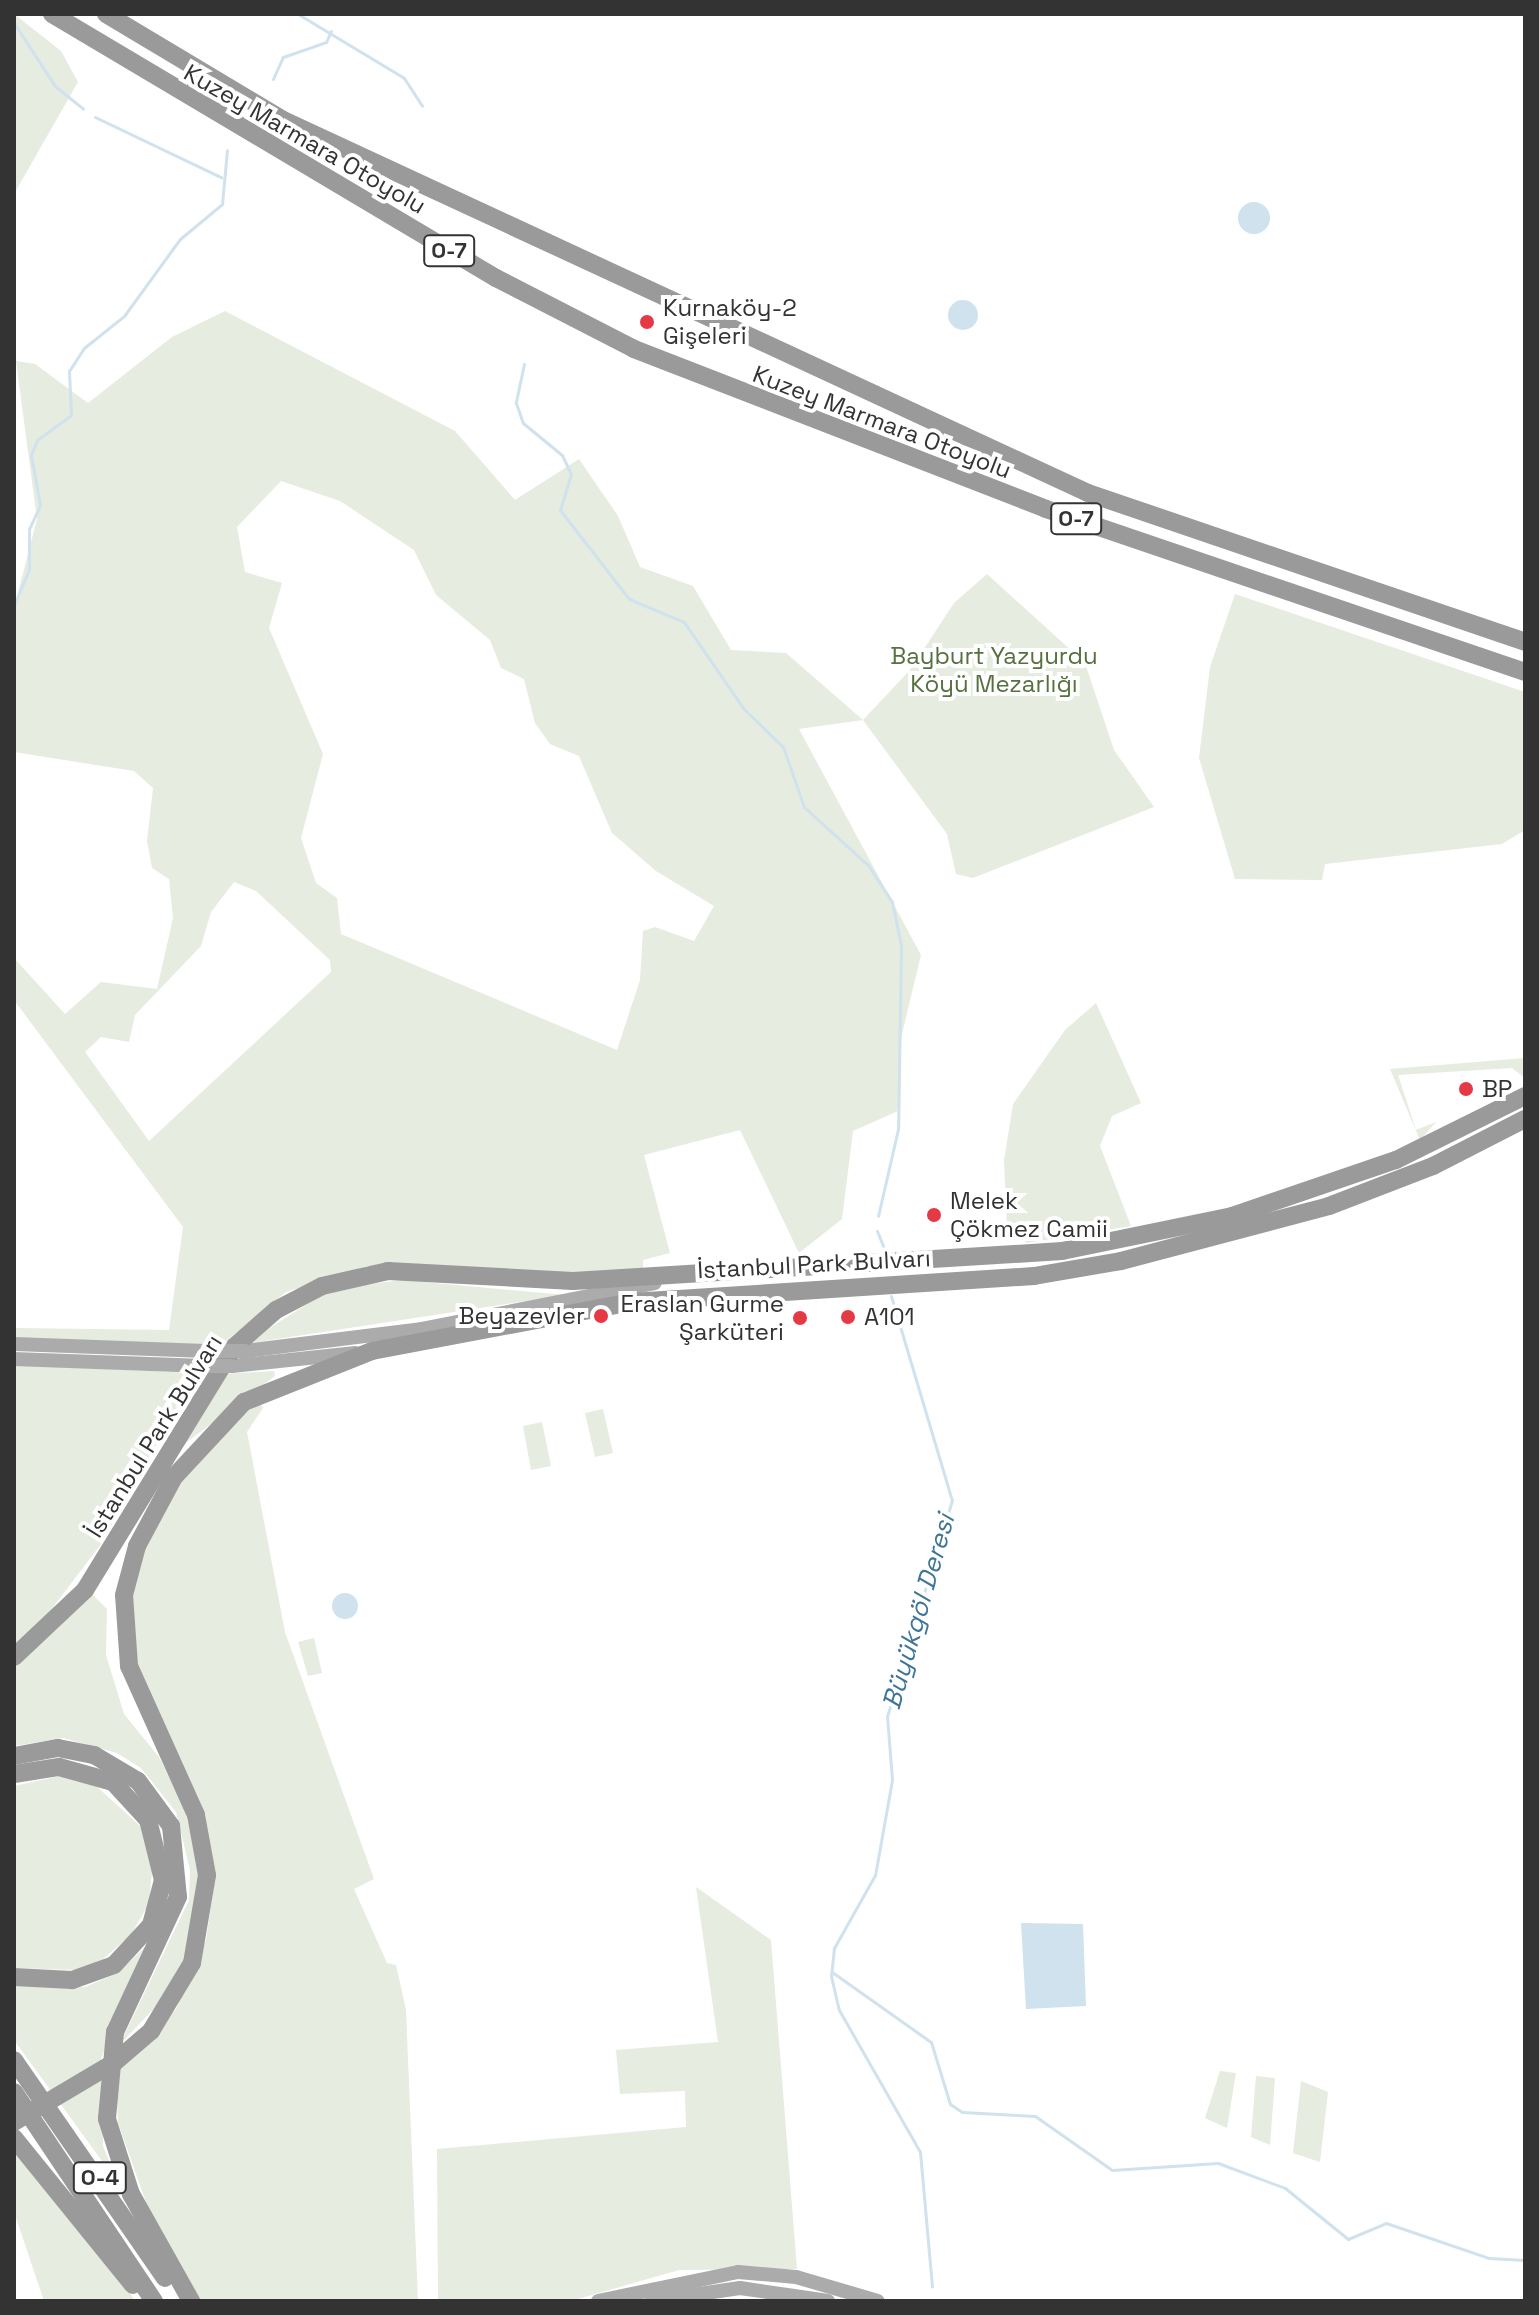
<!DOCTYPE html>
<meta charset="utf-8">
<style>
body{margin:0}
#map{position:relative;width:1539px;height:2315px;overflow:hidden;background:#fff;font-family:"Space Grotesk",sans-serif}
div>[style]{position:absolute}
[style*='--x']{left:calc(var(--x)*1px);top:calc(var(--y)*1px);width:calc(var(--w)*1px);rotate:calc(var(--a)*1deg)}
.green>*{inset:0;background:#e6ecdf}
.water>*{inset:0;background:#cfe2ee}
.round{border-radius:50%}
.stream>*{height:3px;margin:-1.5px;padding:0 1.5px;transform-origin:1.5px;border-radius:1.5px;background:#cfe2ee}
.major>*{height:14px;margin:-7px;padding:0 7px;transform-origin:7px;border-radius:7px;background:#ababab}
.highway>*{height:18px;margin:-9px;padding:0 9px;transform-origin:9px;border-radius:9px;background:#9a9a9a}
.major-bridge>*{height:14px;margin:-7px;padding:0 7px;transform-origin:7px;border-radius:7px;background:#ababab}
.highway-bridge>*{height:18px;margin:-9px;padding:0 9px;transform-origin:9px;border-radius:9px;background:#9a9a9a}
.dots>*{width:22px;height:22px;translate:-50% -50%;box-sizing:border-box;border:4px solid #fff;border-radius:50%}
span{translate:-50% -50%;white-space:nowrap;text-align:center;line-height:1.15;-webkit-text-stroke:8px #fff;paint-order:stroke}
.shield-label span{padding:2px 6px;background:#fff;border:2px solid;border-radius:6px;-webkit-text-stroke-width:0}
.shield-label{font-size:22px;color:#333;font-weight:700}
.street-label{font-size:24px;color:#333}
.poi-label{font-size:24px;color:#333}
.left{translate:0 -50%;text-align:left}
.right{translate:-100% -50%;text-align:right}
.park-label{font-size:24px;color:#56703f}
.water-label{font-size:26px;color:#3f7597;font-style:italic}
.frame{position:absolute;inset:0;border:16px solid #333;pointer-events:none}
</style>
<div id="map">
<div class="green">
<i style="clip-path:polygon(14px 14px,61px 51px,78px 82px,14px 194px)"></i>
<i style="clip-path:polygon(evenodd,225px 311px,455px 431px,515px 500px,579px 459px,618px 516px,640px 567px,693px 586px,731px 650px,786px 653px,863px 720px,910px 670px,954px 603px,987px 574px,1085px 663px,1114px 750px,1154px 807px,973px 878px,956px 874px,947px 834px,863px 720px,799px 729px,921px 955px,901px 1038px,898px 1111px,853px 1131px,842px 1219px,799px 1253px,740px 1130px,644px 1155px,670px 1253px,643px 1260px,643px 1269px,539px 1277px,367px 1266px,286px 1292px,221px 1345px,14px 1338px,14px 1328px,169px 1330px,183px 1227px,14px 1000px,14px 958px,65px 1014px,101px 982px,157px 989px,173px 918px,169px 879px,152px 868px,147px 841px,153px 788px,134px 771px,14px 752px,14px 608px,37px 519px,16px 361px,35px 364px,88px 403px,172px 337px,225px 311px,281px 481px,340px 501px,414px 550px,436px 595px,490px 640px,501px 668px,524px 679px,535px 723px,550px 744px,579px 756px,612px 833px,656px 871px,714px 906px,694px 941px,655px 927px,643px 931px,640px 980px,617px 1050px,341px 934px,337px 898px,316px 883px,301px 838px,323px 754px,269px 628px,282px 583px,245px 572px,237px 527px,281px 481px,225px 311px,234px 882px,256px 891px,330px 960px,331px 972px,149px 1141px,85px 1052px,101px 1037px,129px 1042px,135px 1015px,201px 946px,211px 912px,234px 882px)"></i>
<i style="clip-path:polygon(1235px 594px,1525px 692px,1525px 830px,1502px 844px,1325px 864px,1322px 880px,1235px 879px,1199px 758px,1210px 667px)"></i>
<i style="clip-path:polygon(1096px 1003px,1141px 1103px,1112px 1116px,1100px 1146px,1131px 1226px,1027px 1243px,1007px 1227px,1004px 1160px,1013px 1104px,1065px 1030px)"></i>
<i style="clip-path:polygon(1525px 1058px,1525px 1078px,1512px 1068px,1398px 1075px,1416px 1130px,1436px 1122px,1420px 1140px,1390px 1069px)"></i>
<i style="clip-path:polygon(402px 1280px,566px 1295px,244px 1344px,331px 1289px)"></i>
<i style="clip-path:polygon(14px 1365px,196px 1373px,101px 1544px,44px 1619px,14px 1644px)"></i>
<i style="clip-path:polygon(274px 1371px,275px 1376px,183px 1445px,221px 1374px)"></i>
<i style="clip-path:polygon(259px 1402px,263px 1408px,247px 1432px,285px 1632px,374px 1879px,354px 1889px,387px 1963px,396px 1965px,406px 2010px,418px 2301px,200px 2301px,148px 2208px,118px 2123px,116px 2072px,176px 2009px,206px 1940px,213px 1893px,129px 1643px,135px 1568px,173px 1490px,226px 1425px)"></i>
<i style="clip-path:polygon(603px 1409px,613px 1453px,595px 1457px,585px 1413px)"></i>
<i style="clip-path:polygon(542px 1422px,551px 1466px,531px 1470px,523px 1426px)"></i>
<i style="clip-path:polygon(90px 1592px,107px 1609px,106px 1655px,124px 1714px,159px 1757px,184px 1807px,199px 1868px,200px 1903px,184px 1962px,169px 1993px,120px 2044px,189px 1900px,190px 1870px,176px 1812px,141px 1768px,117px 1753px,63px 1738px,14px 1746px,14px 1666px)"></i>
<i style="clip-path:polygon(314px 1638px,322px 1673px,308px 1676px,298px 1642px)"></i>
<i style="clip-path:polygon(60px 1776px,94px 1784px,140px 1826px,152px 1872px,149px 1903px,131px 1935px,103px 1959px,79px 1970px,14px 1968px,14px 1786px)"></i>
<i style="clip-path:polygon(696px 1887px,771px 1940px,797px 2269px,679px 2270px,571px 2301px,438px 2301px,437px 2149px,686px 2127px,685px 2091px,620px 2094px,616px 2050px,718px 2042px)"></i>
<i style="clip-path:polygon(146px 1946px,101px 2059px,103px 2146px,118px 2183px,14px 2040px,14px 1984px,85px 1987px,118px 1973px)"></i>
<i style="clip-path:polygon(1220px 2071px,1236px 2073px,1227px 2128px,1205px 2118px)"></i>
<i style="clip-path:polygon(1256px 2076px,1275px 2078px,1270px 2145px,1251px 2137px)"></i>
<i style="clip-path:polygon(1301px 2081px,1328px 2092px,1320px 2162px,1293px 2153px)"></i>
<i style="clip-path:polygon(14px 2148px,124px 2283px,135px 2301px,44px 2301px,14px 2212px)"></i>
</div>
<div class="water">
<i class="round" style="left:1238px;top:202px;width:32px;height:32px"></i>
<i class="round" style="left:948px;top:300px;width:30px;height:30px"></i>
<i class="round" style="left:332px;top:1593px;width:26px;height:26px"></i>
<i style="clip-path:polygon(1021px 1923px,1083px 1924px,1086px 2006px,1026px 2009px)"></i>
</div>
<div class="stream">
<i style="--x:298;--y:14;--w:124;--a:31.1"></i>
<i style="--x:404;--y:78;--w:33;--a:57"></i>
<i style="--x:14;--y:23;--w:75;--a:56.9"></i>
<i style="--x:55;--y:86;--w:36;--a:39"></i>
<i style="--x:273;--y:79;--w:24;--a:-66"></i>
<i style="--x:283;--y:57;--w:46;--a:-19.2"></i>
<i style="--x:326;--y:42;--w:12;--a:-66"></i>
<i style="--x:95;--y:117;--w:140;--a:25.5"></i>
<i style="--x:524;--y:364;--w:40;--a:102"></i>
<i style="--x:516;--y:403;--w:21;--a:71"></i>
<i style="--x:523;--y:423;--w:50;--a:39.4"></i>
<i style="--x:562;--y:455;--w:21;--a:65"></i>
<i style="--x:571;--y:474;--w:38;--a:107"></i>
<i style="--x:560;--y:510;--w:113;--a:52.2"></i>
<i style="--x:629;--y:599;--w:60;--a:22.7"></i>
<i style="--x:684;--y:622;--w:104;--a:55.5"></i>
<i style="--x:743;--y:708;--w:56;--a:44.3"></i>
<i style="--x:783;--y:747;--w:64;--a:70.7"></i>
<i style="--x:804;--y:807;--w:86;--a:42.2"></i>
<i style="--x:868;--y:865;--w:44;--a:57"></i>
<i style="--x:892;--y:902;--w:45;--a:78.4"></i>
<i style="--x:901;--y:946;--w:183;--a:90.9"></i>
<i style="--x:898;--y:1129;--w:89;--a:102.9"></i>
<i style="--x:14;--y:605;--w:39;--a:-67"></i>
<i style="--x:29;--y:569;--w:40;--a:-90"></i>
<i style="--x:29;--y:529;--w:26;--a:-65"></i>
<i style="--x:40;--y:505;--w:51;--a:-100.2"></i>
<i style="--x:31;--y:455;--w:16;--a:-68"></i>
<i style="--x:37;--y:440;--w:42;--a:-36.3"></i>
<i style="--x:71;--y:415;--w:44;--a:-92.6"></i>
<i style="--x:69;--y:371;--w:27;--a:-57"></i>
<i style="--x:84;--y:348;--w:51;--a:-38.7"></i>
<i style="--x:124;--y:316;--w:95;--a:-54"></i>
<i style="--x:180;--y:239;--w:55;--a:-39.8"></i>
<i style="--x:222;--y:204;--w:54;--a:-84.7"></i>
<i style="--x:877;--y:1231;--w:24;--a:68"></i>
<i style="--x:891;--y:1296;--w:213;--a:73.4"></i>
<i style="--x:952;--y:1500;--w:226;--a:106.7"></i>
<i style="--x:887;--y:1716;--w:64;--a:85.5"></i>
<i style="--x:892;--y:1780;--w:97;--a:100.1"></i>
<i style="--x:875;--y:1875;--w:84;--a:119.3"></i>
<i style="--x:834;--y:1948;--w:28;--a:96"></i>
<i style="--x:831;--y:1976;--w:35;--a:77"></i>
<i style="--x:839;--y:2010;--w:163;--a:60.3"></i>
<i style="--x:920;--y:2152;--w:135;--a:84.9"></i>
<i style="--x:832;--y:1972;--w:121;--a:35.3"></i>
<i style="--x:931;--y:2042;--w:65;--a:73"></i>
<i style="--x:950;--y:2104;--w:14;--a:34"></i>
<i style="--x:962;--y:2112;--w:73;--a:3.1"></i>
<i style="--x:1035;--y:2116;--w:94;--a:35"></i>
<i style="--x:1112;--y:2170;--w:106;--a:-3.8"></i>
<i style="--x:1218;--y:2163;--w:72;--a:20.5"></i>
<i style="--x:1285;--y:2188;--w:81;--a:39"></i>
<i style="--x:1348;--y:2239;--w:41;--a:-22.8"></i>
<i style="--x:1386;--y:2223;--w:109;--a:18.8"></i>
<i style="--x:1489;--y:2258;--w:36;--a:3"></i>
</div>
<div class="major">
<i style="--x:14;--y:1344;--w:192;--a:2.1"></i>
<i style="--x:245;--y:1351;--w:177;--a:-7.1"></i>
<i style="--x:421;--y:1329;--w:238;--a:-11.1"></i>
<i style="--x:14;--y:1359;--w:191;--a:2.1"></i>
<i style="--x:232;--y:1366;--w:124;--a:-6"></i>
<i style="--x:598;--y:2301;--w:143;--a:-11.7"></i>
<i style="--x:738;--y:2272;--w:58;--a:4.9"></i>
<i style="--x:796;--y:2277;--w:85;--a:16.3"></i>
<i style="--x:651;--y:2301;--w:90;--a:-8.3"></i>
<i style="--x:740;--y:2288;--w:89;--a:8.4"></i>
</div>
<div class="highway">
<i style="--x:52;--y:14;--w:517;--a:30.74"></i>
<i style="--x:496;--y:278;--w:155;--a:27.2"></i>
<i style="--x:634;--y:349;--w:442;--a:21.2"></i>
<i style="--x:1046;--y:509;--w:506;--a:18.79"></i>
<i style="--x:106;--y:14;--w:206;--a:30.9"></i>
<i style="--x:283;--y:120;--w:887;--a:24.86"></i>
<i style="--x:1088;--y:493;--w:462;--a:18.8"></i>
<i style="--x:14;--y:1657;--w:98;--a:-43.3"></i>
<i style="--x:85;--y:1590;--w:285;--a:-58.5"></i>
<i style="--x:234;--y:1347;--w:56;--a:-41.4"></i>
<i style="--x:276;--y:1310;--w:52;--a:-27.6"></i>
<i style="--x:322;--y:1286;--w:68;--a:-12.8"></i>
<i style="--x:388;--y:1271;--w:185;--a:3.1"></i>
<i style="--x:573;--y:1281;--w:490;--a:-3.5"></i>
<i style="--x:1062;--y:1251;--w:174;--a:-11.6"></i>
<i style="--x:1232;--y:1216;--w:173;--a:-18.9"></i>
<i style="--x:1396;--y:1160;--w:144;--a:-26.4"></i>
<i style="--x:14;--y:1756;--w:45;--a:-10.3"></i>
<i style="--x:58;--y:1748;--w:37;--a:11"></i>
<i style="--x:94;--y:1755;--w:51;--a:30.6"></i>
<i style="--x:138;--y:1781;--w:56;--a:53.7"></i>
<i style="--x:171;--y:1826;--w:71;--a:84.4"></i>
<i style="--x:178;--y:1897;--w:149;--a:115"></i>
<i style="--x:115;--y:2032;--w:87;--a:95.3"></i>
<i style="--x:107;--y:2119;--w:79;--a:72.3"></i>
<i style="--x:131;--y:2194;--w:123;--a:60.7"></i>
<i style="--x:14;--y:1774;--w:46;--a:-8.8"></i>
<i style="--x:59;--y:1767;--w:56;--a:15.5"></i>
<i style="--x:113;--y:1782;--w:52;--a:47.4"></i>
<i style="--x:148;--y:1820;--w:62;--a:76"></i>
<i style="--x:163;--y:1880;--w:47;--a:104.9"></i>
<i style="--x:151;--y:1925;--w:54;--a:132.8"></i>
<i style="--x:114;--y:1965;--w:45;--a:160.3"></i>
<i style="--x:72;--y:1980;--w:58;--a:-177"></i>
<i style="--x:151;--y:2031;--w:79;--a:-58.9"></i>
<i style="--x:192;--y:1963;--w:89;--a:-80.3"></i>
<i style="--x:207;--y:1875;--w:61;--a:-100.4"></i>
<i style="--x:196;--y:1815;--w:163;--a:-114.2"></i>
<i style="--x:129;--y:1666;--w:71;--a:-94"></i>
<i style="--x:124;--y:1595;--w:51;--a:-75.1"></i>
<i style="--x:137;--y:1546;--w:78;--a:-61.8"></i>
<i style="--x:174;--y:1477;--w:103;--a:-47"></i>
<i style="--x:244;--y:1402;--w:138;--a:-21.7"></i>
<i style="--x:372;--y:1351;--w:265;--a:-10.7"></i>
<i style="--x:632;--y:1302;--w:403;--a:-3.7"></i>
<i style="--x:1034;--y:1276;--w:88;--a:-9.8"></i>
<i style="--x:1121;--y:1261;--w:215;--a:-14.8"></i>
<i style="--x:1329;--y:1206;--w:111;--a:-21"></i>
<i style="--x:1433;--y:1166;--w:103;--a:-27.1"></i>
<i style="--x:14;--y:2060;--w:265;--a:55.3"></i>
<i style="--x:14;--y:2092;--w:252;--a:56.2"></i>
<i style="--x:14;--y:2138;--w:189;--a:51"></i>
</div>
<div class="major-bridge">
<i style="--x:206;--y:1351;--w:39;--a:0"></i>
<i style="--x:205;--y:1366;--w:27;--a:0"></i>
</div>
<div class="highway-bridge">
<i style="--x:14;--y:2122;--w:117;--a:-30.7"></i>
<i style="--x:115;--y:2062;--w:48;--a:-40.7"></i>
</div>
<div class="dots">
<i style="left:647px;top:322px;background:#e63946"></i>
<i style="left:1466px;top:1089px;background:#e63946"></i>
<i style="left:934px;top:1215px;background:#e63946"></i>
<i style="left:601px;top:1316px;background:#e63946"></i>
<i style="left:848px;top:1317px;background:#e63946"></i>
<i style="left:800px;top:1318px;background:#e63946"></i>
</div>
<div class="shield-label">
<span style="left:449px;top:251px">O-7</span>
<span style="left:1076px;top:519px">O-7</span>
<span style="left:100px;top:2178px">O-4</span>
</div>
<div class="street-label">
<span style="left:305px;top:139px;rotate:30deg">Kuzey Marmara Otoyolu</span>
<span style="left:882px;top:422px;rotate:21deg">Kuzey Marmara Otoyolu</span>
<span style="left:814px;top:1264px;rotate:-3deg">İstanbul Park Bulvarı</span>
<span style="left:154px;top:1436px;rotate:-58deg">İstanbul Park Bulvarı</span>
</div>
<div class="poi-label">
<span class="left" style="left:663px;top:322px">Kurnaköy-2<br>Gişeleri</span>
<span class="left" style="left:1482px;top:1089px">BP</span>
<span class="left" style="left:950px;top:1215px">Melek<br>Çökmez Camii</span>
<span class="right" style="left:784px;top:1318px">Eraslan Gurme<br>Şarküteri</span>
<span class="right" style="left:585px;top:1316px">Beyazevler</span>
<span class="left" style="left:864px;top:1317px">A101</span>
</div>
<div class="park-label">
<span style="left:994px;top:670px">Bayburt Yazyurdu<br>Köyü Mezarlığı</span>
</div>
<div class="water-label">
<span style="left:919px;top:1612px;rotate:-74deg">Büyükgöl Deresi</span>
</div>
<div class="frame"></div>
</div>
